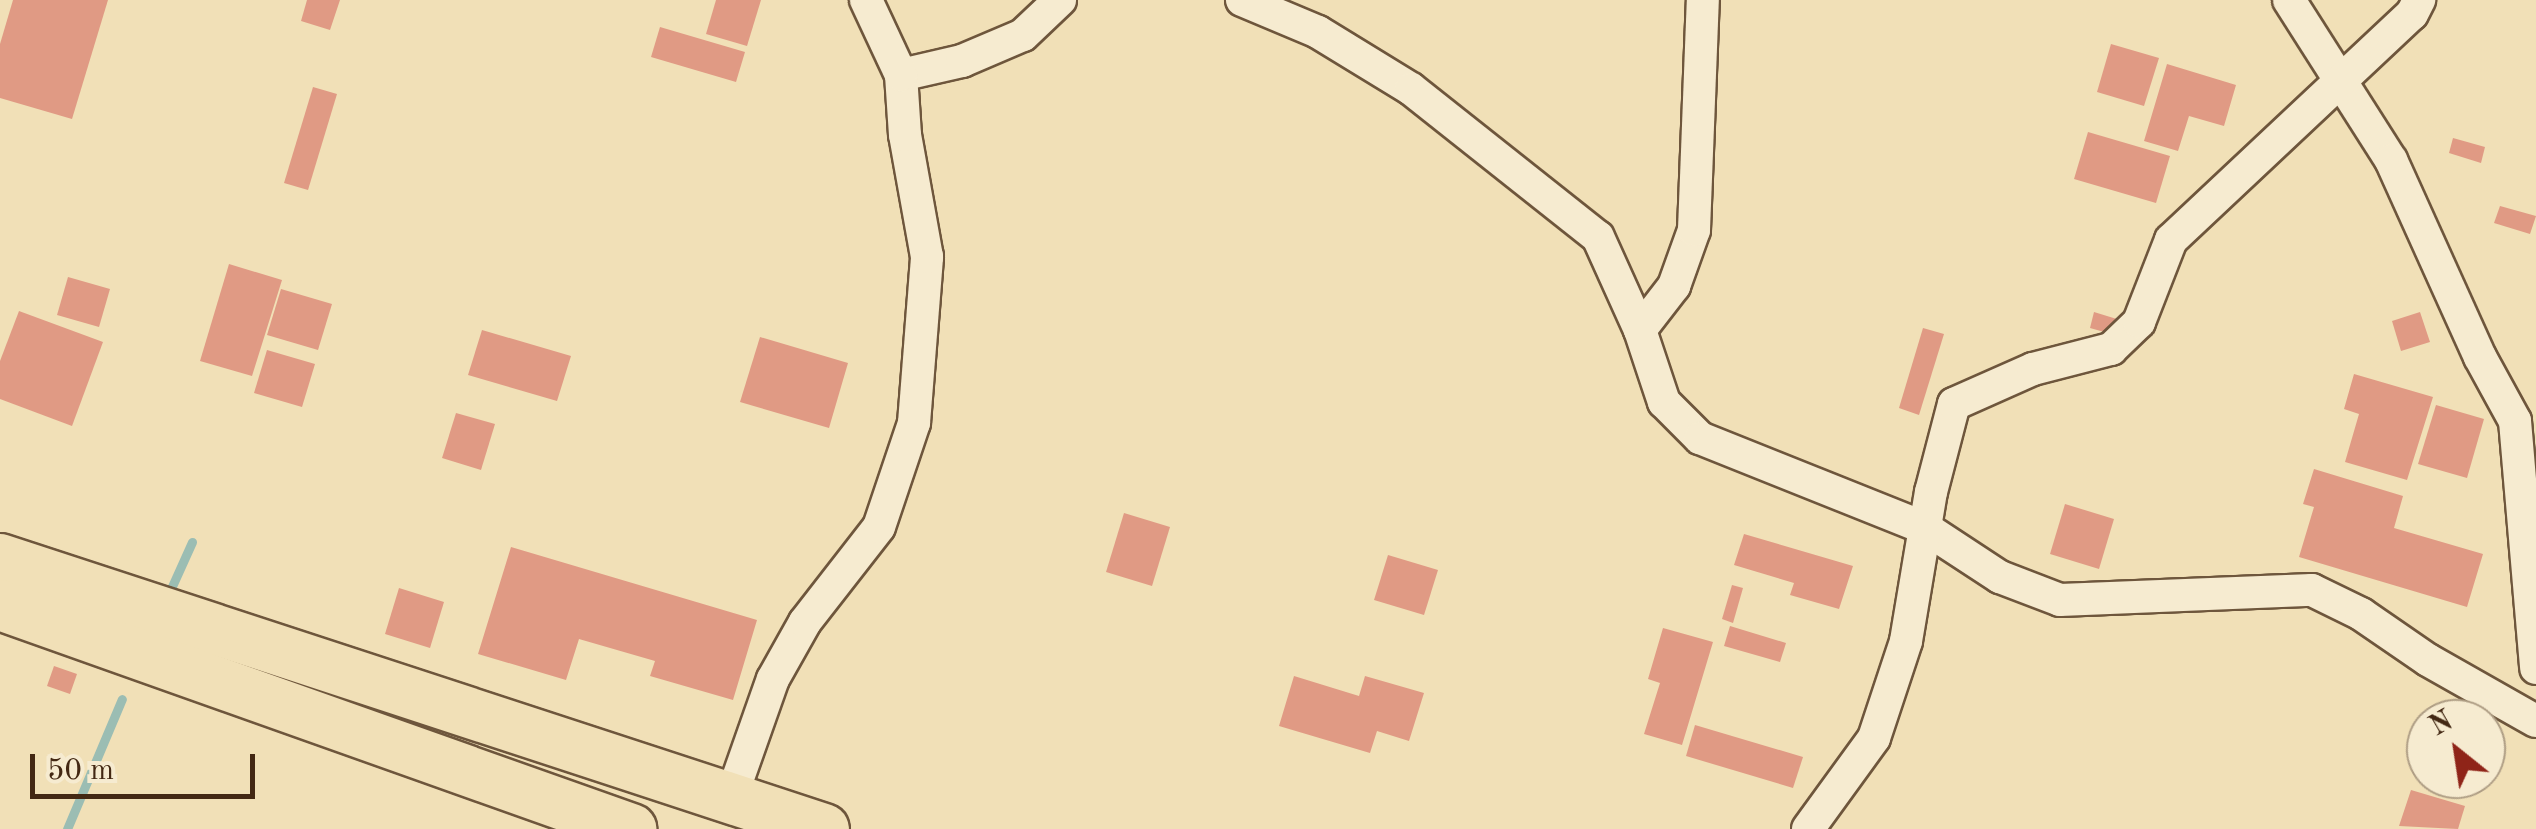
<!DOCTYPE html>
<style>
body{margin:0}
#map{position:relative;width:2536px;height:829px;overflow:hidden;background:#f1e0b7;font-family:"Old Standard TT",serif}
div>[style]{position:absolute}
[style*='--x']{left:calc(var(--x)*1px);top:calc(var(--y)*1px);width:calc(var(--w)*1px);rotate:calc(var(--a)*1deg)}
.stream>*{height:9px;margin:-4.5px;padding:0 4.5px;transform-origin:4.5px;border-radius:4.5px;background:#9bbdb3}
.building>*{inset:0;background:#e09a84}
.roads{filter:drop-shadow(2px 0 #6e563c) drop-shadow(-2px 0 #6e563c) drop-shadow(0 2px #6e563c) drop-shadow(0 -2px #6e563c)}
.minor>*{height:32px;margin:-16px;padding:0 16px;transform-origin:16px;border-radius:16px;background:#f6ebd0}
.primary>*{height:50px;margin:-25px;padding:0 25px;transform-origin:25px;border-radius:25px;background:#f1e0b7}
span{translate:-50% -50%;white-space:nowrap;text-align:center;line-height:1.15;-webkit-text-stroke:10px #f6ebd0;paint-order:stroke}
.north{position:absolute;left:2406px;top:699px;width:100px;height:100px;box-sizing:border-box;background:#f6ebd0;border:2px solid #ae9d84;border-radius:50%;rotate:330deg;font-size:28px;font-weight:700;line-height:40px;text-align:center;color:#432813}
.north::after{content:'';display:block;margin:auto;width:35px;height:45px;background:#8f2418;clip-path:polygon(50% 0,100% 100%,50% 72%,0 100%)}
.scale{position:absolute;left:30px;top:754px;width:225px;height:45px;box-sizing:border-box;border:5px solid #432813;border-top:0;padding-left:12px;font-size:30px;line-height:35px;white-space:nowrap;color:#432813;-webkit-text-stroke:8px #f6ebd0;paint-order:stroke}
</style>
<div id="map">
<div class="stream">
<i style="--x:169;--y:593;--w:56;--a:-65.7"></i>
<i style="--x:67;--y:829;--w:141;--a:-67.1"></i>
</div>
<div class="building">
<i style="clip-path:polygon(13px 0,108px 0,72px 119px,0 98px,0 44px)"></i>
<i style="clip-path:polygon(307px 0,340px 0,330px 30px,301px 21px)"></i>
<i style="clip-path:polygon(716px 0,761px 0,747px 46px,706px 34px)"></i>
<i style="clip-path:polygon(660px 27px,745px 52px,736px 82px,651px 57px)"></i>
<i style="clip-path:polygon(2111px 44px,2159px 58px,2144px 106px,2097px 92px)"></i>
<i style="clip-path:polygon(2167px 64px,2236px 85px,2224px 126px,2189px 116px,2178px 151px,2144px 141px)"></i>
<i style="clip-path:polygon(313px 87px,337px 94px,308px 190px,284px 183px)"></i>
<i style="clip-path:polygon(2088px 132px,2170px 156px,2156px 203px,2074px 179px)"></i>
<i style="clip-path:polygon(2453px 138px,2485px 147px,2481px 163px,2449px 153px)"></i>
<i style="clip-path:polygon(2500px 206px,2536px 216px,2530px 234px,2494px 223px)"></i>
<i style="clip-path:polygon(229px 264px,282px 280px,252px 376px,200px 361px)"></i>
<i style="clip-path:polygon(68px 277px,110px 289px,99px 327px,57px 315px)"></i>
<i style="clip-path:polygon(281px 289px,332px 304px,318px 350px,267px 335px)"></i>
<i style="clip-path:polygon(19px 311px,103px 342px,72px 426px,0 399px,0 361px)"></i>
<i style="clip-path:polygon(2094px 312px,2120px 320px,2115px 335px,2090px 328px)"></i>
<i style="clip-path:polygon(2420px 312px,2430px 342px,2401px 351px,2392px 321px)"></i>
<i style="clip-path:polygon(1923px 328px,1944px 334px,1919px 415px,1899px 408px)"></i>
<i style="clip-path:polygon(482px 330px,571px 356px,557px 401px,468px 375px)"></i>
<i style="clip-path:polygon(760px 337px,848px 363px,829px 428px,740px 402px)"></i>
<i style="clip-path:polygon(267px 350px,315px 364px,302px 407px,254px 393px)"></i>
<i style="clip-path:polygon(2354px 374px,2433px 397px,2407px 480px,2345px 462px,2359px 414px,2344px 409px)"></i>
<i style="clip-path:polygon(2436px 405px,2484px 419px,2467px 478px,2418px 464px)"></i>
<i style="clip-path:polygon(456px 413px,495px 424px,481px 470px,442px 458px)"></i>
<i style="clip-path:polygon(2314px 469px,2403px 496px,2394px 528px,2483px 554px,2467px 607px,2299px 557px,2314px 507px,2303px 504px)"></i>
<i style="clip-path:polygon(2065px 504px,2114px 519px,2099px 569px,2050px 554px)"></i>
<i style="clip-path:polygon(1124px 513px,1170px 527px,1152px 586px,1106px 572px)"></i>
<i style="clip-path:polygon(1744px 534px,1853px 566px,1839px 609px,1790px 595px,1794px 583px,1734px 565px)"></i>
<i style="clip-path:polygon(511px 547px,757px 620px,733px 700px,650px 676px,655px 661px,579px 639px,566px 680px,478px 654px)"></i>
<i style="clip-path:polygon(1388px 555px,1438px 570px,1424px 615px,1374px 600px)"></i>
<i style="clip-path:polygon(1732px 585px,1743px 588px,1733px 623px,1722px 619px)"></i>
<i style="clip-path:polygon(399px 588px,444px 602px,430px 648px,385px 634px)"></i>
<i style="clip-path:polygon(1730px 626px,1786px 643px,1780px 662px,1724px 646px)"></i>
<i style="clip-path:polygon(1663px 628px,1713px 642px,1682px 745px,1644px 734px,1660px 683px,1648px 679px)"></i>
<i style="clip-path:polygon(54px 666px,77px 674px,70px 694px,47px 686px)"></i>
<i style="clip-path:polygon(1294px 676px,1359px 696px,1365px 676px,1424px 693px,1409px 741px,1377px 731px,1370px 753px,1279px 726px)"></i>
<i style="clip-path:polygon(1695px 725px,1803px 757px,1793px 788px,1686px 756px)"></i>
<i style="clip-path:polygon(2411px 790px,2465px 806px,2458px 829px,2399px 826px)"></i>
</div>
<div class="roads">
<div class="minor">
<i style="--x:1242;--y:0;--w:82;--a:22.8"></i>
<i style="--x:1318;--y:32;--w:109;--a:31.5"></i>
<i style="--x:1411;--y:89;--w:238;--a:38.4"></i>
<i style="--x:1598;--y:237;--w:102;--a:65.7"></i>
<i style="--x:1640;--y:330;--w:76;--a:71.6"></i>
<i style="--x:1664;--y:402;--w:51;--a:45"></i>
<i style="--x:1700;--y:438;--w:242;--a:21.8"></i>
<i style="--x:1925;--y:528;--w:90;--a:33.2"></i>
<i style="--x:2000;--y:577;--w:64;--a:21"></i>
<i style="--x:2060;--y:600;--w:252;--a:-2.3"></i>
<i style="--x:2312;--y:590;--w:55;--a:26.1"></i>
<i style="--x:2361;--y:614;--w:81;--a:34.5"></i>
<i style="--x:2428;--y:660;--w:124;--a:29.5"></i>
<i style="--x:2289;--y:0;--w:190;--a:57.5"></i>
<i style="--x:2391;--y:160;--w:216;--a:65.7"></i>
<i style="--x:2480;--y:357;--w:73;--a:61.3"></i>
<i style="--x:2515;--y:421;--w:248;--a:85.1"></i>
<i style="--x:901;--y:75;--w:63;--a:-12.9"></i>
<i style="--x:962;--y:61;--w:66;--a:-23.1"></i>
<i style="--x:1023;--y:35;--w:51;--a:-43.4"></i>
<i style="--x:1640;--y:330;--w:56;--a:-52.3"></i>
<i style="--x:1674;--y:286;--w:59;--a:-70.3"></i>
<i style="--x:1694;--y:230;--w:230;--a:-87.8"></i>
<i style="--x:731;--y:798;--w:126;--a:-70.6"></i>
<i style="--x:773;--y:679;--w:65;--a:-60.7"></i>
<i style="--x:805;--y:622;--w:120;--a:-52.1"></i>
<i style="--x:879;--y:527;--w:110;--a:-71.4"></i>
<i style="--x:914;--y:423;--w:167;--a:-85.5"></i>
<i style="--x:927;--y:257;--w:124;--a:-100.2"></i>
<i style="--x:905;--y:135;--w:60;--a:-93.8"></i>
<i style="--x:901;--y:75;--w:83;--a:-115"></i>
<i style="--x:1808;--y:829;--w:112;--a:-54"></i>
<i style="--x:1874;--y:738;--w:102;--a:-71.7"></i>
<i style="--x:1906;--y:641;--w:151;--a:-80.5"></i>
<i style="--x:1931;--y:492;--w:91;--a:-75.4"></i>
<i style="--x:1954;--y:404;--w:86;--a:-23.9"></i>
<i style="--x:2033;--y:369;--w:81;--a:-14.4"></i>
<i style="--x:2111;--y:349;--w:39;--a:-44"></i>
<i style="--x:2139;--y:322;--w:88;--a:-68.7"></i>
<i style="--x:2171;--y:240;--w:330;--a:-43.2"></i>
<i style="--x:2412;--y:14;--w:16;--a:-63"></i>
</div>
<div class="primary">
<i style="--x:0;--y:559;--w:867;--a:18.14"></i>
<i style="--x:0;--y:605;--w:670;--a:19.54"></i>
</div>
</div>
<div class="north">N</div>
<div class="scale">50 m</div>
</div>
